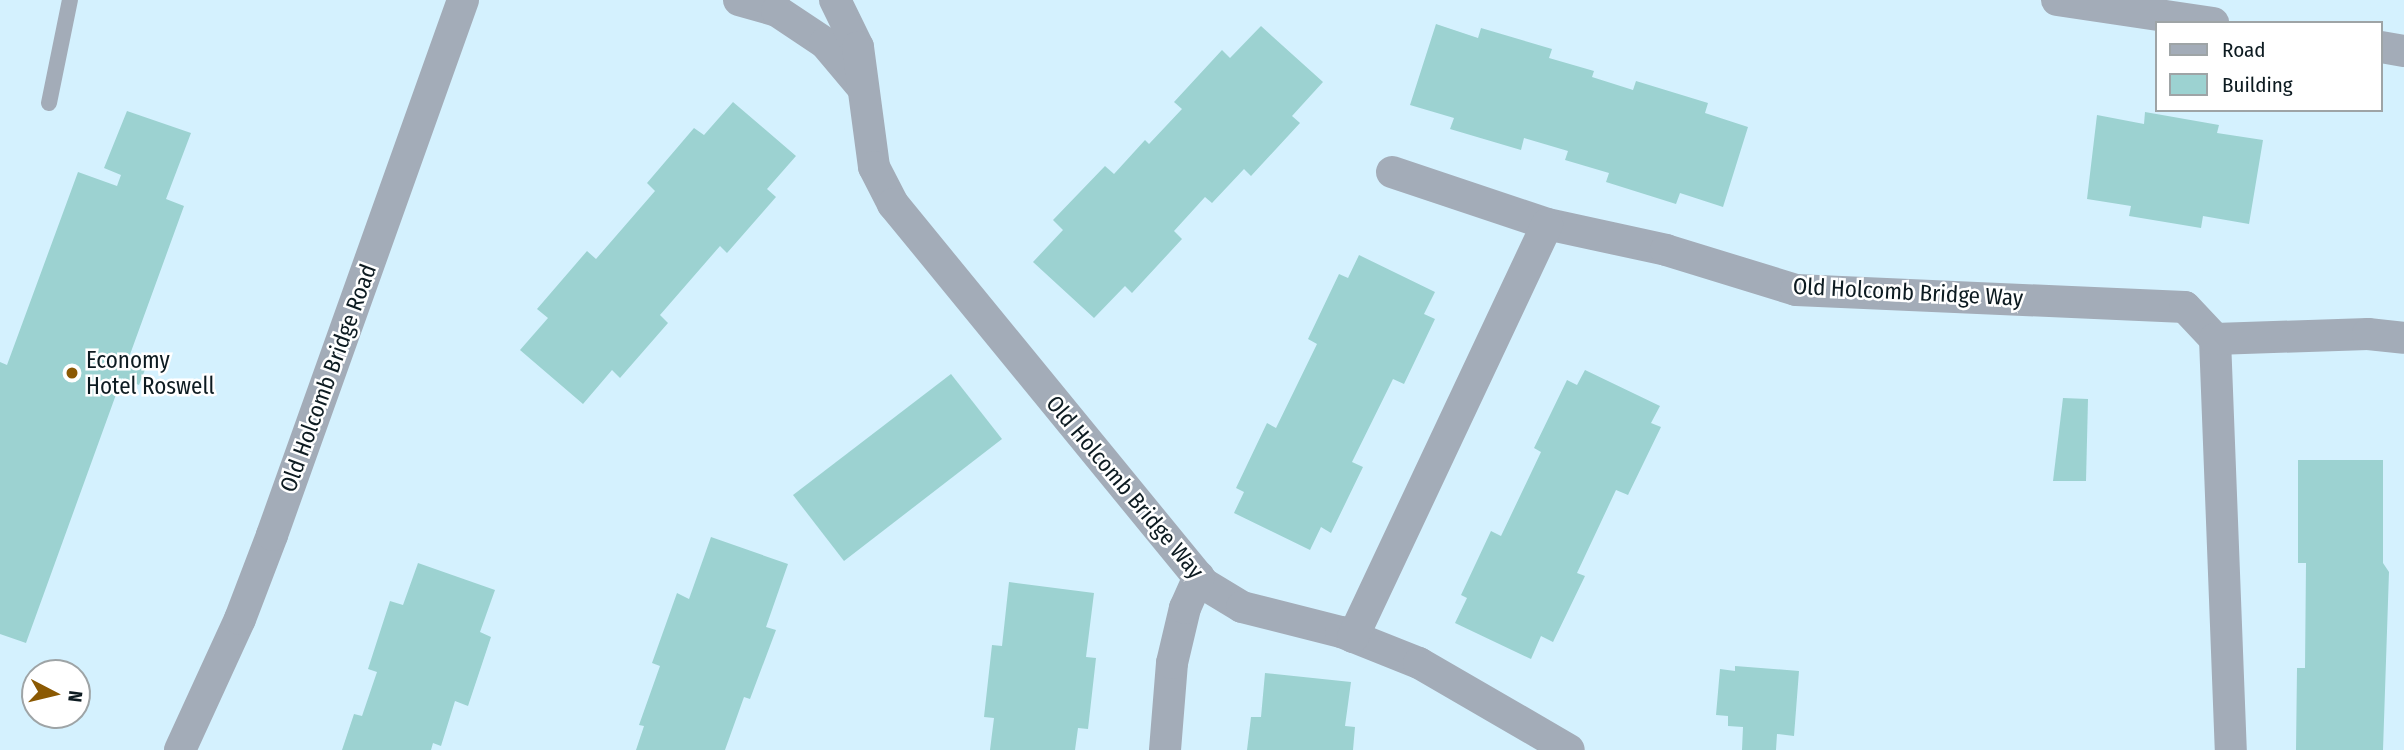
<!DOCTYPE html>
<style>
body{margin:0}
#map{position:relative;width:2404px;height:750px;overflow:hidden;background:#d4f1fe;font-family:"Fira Sans Condensed",sans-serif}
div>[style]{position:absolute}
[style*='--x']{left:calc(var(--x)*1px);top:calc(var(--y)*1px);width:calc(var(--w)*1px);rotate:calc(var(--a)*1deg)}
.building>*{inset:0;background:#9cd2d1}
.lane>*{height:16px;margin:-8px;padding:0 8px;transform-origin:8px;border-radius:8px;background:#a3acb8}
.street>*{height:32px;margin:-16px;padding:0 16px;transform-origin:16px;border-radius:16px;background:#a3acb8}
.dots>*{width:19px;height:19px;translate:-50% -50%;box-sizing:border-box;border:4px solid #fff;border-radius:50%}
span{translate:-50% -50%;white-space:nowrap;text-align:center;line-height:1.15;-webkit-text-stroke:5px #fff;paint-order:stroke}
.street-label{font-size:23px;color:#0d1b21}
.poi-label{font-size:23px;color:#0d1b21}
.left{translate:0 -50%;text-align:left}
.legend{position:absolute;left:2155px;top:21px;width:228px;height:91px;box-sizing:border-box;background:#fff;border:2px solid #9ea4a6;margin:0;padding:9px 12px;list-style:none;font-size:21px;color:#0d1b21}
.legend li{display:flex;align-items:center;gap:14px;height:35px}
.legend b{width:35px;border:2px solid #9ea4a6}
.north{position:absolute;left:21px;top:659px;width:70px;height:70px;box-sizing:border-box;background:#fff;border:2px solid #9ea4a6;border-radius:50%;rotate:97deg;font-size:19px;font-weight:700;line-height:28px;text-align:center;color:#0d1b21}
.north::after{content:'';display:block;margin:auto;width:24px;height:32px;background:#8b5903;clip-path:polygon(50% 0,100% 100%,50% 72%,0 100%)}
</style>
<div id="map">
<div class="building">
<i style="clip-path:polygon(1436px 24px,1478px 38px,1481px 28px,1552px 49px,1549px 58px,1594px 71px,1592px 77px,1633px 90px,1636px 81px,1708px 103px,1705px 113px,1748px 127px,1723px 207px,1680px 193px,1676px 204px,1606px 182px,1609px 173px,1565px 160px,1568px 151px,1524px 138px,1521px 150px,1450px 129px,1454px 118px,1410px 105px)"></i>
<i style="clip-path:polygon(1261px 26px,1323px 82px,1292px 116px,1300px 123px,1251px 176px,1244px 169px,1212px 203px,1205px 197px,1174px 231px,1182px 239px,1132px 293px,1125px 286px,1094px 318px,1033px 262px,1063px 230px,1053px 220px,1105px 166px,1114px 174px,1145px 140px,1149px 144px,1182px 109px,1174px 102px,1222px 50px,1230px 58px)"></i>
<i style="clip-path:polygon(733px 102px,796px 156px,767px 189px,776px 197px,727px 253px,720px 246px,660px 315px,668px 323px,620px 378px,612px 370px,583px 404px,520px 350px,548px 318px,537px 309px,587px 251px,596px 259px,655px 191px,647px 183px,694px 128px,704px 135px)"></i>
<i style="clip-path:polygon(127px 111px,191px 133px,166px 199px,184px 206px,128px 360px,146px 367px,139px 385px,122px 378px,26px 643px,0 634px,0 362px,7px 365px,78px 172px,117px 186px,121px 175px,104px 168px)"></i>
<i style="clip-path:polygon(2145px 112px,2219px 125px,2217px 133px,2263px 140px,2249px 224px,2203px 216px,2201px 228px,2129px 216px,2131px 206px,2087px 199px,2097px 115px,2144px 124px)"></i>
<i style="clip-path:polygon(1359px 255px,1435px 292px,1424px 314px,1435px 319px,1404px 384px,1393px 379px,1352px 462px,1363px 467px,1331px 533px,1321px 527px,1310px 550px,1234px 513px,1244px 492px,1236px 488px,1267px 423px,1276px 428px,1317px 344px,1308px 339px,1339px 274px,1348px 278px)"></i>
<i style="clip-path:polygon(1585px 370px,1660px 406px,1651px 423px,1661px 427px,1628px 495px,1616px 490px,1577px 573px,1585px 576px,1553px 642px,1541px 636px,1531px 659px,1455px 623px,1467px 598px,1461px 595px,1491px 531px,1501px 536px,1541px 452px,1534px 448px,1567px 380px,1577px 385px)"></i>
<i style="clip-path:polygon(951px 374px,1002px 439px,844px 561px,793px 495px)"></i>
<i style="clip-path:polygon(2063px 398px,2088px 399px,2086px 481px,2053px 481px)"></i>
<i style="clip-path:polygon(2298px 460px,2383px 460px,2383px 563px,2389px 572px,2383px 750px,2296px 750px,2297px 668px,2305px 668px,2306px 563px,2298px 563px)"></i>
<i style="clip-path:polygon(711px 537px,788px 564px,766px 627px,776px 630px,750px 699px,744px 697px,725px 750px,636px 750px,644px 726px,639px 725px,660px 666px,652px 663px,677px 593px,689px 599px)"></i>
<i style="clip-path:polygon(418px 563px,495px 590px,480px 632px,491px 637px,468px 706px,455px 701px,441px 746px,433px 743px,431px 750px,342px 750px,354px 714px,362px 716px,377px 672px,368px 669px,390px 601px,403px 605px)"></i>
<i style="clip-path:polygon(1009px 582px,1094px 593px,1086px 657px,1096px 658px,1088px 729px,1078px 728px,1075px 750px,990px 750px,994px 718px,984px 717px,992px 645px,1002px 646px)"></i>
<i style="clip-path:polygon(1735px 666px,1799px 671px,1794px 736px,1777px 734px,1776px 750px,1742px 750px,1743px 727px,1728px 726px,1728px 716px,1716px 715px,1720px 669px,1735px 671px)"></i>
<i style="clip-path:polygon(1265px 673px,1351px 682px,1345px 726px,1355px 727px,1353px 750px,1247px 750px,1251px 717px,1261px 717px)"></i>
</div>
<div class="lane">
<i style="--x:49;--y:103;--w:105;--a:-78.5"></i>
</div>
<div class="street">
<i style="--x:739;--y:0;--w:40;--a:16"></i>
<i style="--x:777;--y:11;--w:58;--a:33.7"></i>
<i style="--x:825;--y:43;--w:59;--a:49.8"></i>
<i style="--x:835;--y:0;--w:52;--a:63.9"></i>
<i style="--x:858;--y:47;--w:121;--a:82.4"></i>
<i style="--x:874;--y:167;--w:42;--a:62.8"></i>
<i style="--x:893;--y:204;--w:491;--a:50.7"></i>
<i style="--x:1204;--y:584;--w:44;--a:31.2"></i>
<i style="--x:1242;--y:607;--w:102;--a:14.2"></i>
<i style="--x:1341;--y:632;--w:84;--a:21.7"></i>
<i style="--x:1419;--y:663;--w:173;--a:30.1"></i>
<i style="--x:2057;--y:0;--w:158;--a:8.4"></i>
<i style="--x:2381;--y:47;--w:23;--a:10"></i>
<i style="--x:1392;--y:172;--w:163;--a:18.5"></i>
<i style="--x:1547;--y:224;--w:122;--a:12.3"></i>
<i style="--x:1666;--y:250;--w:136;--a:17.1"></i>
<i style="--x:1796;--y:290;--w:389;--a:2.5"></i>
<i style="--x:2185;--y:307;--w:44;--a:46.8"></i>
<i style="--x:2215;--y:339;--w:411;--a:87.8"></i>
<i style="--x:2215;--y:339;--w:153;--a:-1.9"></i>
<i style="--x:2368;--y:334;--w:36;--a:6"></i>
<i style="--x:1353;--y:637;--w:456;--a:-64.8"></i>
<i style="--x:180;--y:750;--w:144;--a:-65.4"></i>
<i style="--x:240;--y:619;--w:90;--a:-69.1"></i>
<i style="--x:272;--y:535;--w:568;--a:-70.35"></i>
<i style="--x:1165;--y:750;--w:87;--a:-85.4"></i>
<i style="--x:1172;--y:663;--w:57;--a:-76.7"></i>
<i style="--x:1185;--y:608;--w:34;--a:-66"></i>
</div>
<div class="dots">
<i style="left:72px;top:373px;background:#8b5903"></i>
</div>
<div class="street-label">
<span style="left:1908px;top:292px;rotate:3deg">Old Holcomb Bridge Way</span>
<span style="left:328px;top:378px;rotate:-70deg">Old Holcomb Bridge Road</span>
<span style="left:1125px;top:487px;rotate:50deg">Old Holcomb Bridge Way</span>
</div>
<div class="poi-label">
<span class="left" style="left:86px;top:373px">Economy<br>Hotel Roswell</span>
</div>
<ul class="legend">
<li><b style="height:9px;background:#a3acb8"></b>Road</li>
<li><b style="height:19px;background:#9cd2d1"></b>Building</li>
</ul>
<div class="north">N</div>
</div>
